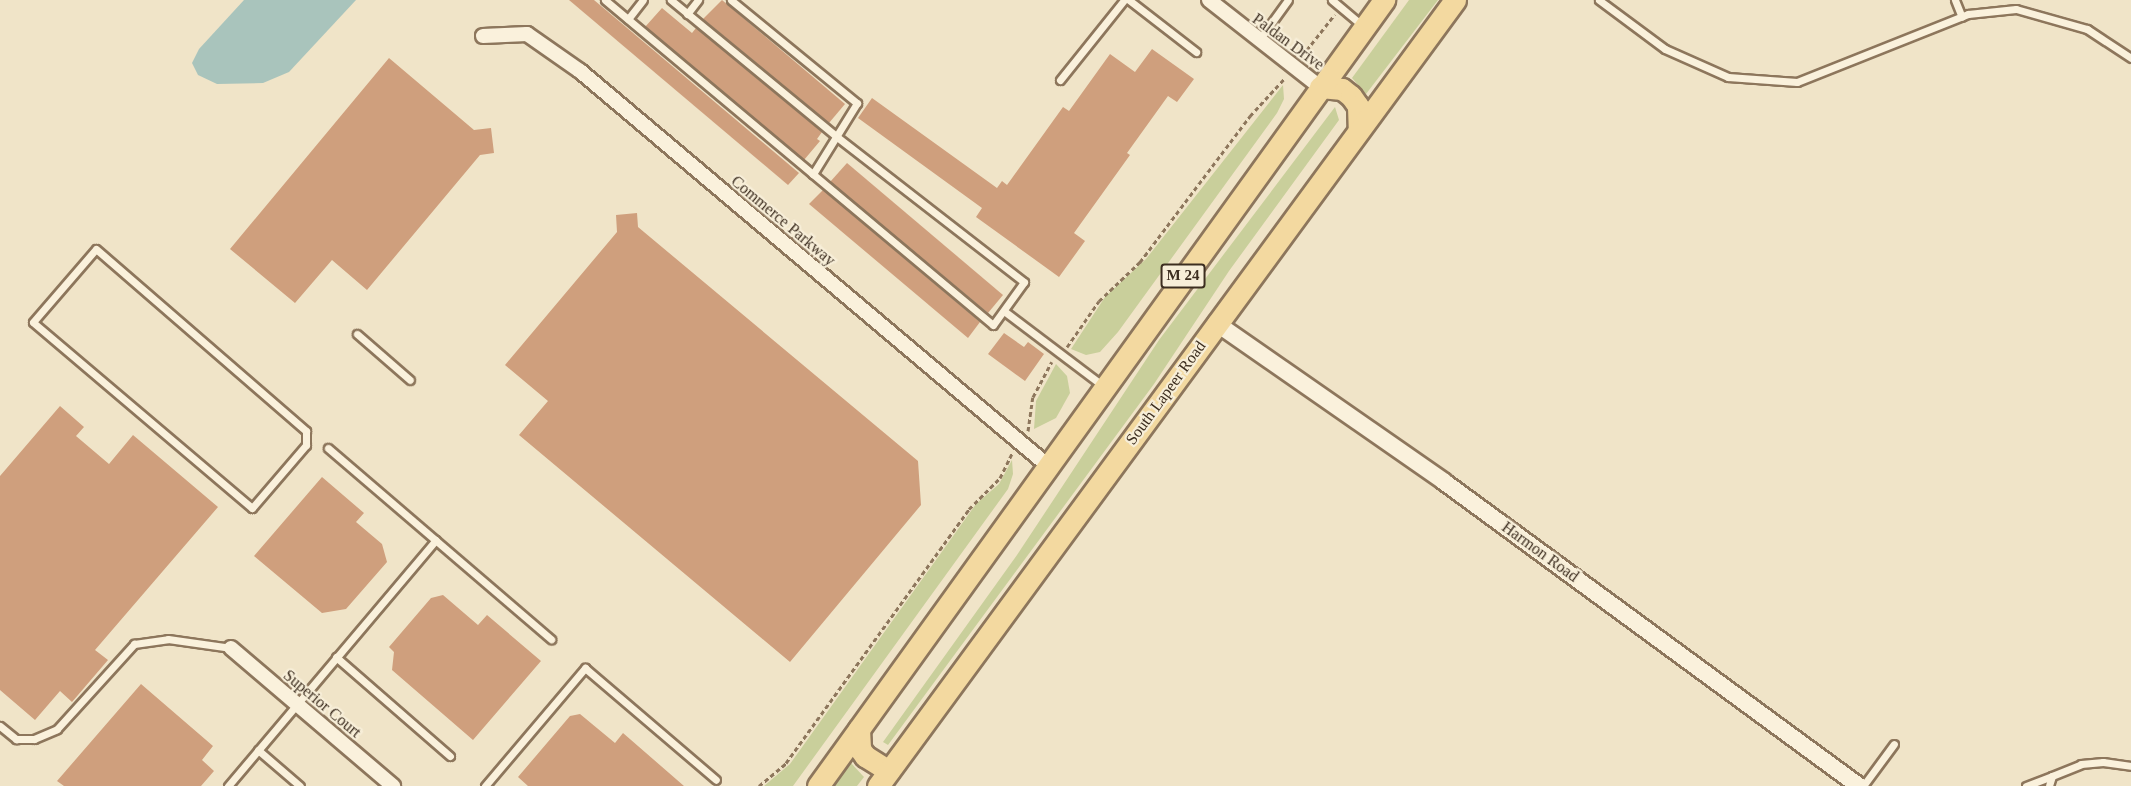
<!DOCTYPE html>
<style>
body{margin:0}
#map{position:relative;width:2131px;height:786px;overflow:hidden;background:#f0e4c8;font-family:Georgia,serif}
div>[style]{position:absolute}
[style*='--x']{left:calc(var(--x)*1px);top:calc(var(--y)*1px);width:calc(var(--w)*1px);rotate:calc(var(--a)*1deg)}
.green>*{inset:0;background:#c9cf9b}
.water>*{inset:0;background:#a9c4bc}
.building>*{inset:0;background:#cf9f7d}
.path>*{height:3px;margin-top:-1.5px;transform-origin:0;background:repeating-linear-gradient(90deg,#8d765c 0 4.5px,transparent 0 7.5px)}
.roads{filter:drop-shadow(2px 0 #8d765c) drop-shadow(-2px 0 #8d765c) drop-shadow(0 2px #8d765c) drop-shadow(0 -2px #8d765c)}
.service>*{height:7px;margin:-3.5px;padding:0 3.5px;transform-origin:3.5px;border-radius:3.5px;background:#faf1dc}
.minor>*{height:14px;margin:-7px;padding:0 7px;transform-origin:7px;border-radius:7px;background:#faf1dc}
.tertiary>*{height:16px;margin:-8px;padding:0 8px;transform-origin:8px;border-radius:8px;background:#faf1dc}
.primary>*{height:21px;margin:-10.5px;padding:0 10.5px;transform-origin:10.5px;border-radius:10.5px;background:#f3d9a0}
span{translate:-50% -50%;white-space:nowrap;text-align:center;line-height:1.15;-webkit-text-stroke:4.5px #f7eed8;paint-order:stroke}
.shield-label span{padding:2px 4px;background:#f7eed8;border:2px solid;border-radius:4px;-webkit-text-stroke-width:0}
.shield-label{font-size:15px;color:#3d2e20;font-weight:700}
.street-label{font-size:16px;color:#3d2e20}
</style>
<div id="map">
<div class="green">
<i style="clip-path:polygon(1409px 0,1438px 0,1366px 94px,1352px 78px)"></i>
<i style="clip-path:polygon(1283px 85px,1284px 99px,1277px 113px,1118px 332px,1100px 352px,1086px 355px,1071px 349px,1105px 297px,1146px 259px)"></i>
<i style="clip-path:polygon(1335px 107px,1339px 120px,1229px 271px,1154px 384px,888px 745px,883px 742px,1017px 555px,1159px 340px)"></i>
<i style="clip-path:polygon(1056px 364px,1067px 376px,1070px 393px,1056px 418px,1034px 429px,1036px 401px)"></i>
<i style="clip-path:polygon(1012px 460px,1013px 474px,1008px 489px,793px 786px,764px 786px,790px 764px,976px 504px,999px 484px)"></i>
<i style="clip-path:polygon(851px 763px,864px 777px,857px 786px,833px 786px)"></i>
</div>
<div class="water">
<i style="clip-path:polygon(244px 0,356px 0,289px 72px,263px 83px,217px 84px,198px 75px,192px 63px,199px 49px)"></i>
</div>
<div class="building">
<i style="clip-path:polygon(569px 0,594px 0,799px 173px,788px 185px)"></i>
<i style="clip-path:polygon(722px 0,845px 104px,829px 123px,703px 19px)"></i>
<i style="clip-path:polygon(662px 8px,692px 33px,696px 28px,822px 132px,817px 139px,820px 141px,804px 160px,645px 27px)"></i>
<i style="clip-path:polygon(1152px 49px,1194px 79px,1177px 102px,1168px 96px,1127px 153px,1130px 155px,1074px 233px,1085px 241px,1059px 277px,976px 217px,982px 208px,858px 118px,872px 98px,997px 188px,1002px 181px,1007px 185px,1063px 107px,1069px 111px,1110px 54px,1135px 72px)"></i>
<i style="clip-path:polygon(389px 58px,474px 130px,491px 128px,494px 153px,480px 155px,367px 290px,332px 260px,295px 303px,230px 249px)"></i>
<i style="clip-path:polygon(847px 163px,1003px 295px,988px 313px,830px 182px)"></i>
<i style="clip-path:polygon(823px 190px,980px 322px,968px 338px,809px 204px)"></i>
<i style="clip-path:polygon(637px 213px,638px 227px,918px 461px,921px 505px,790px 662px,519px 435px,548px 401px,505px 365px,617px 232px,616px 215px)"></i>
<i style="clip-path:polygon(1004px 333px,1024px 347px,1028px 342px,1044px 354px,1025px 381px,988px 354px)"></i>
<i style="clip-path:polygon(60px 406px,84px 427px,76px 436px,109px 464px,133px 435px,218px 507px,95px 650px,108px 660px,72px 702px,60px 691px,35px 720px,0 690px,0 476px)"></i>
<i style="clip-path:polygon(322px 477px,364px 513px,356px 522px,382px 544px,387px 562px,346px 609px,322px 613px,254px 556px)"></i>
<i style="clip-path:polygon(443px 595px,478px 625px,487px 615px,541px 661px,473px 740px,392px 670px,394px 652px,389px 647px,431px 598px)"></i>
<i style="clip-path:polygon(141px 684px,213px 746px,202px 760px,214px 771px,201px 786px,64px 786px,57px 781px)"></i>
<i style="clip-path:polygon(580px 714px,615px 743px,623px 733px,684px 786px,528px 786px,518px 777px,570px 716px)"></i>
</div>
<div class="path">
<i style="--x:1302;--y:56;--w:53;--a:-51.8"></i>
<i style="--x:1067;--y:347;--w:56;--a:-55.2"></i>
<i style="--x:1099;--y:301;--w:57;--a:-43.6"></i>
<i style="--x:1140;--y:262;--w:183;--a:-53"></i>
<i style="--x:1250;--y:116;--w:52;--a:-47.4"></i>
<i style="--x:1028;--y:431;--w:34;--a:-82"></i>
<i style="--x:1033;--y:397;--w:40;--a:-62"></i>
<i style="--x:759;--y:786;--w:35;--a:-40"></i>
<i style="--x:786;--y:763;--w:313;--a:-54.2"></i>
<i style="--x:969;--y:509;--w:44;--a:-45"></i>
<i style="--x:1000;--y:478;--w:28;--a:-64"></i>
</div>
<div class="roads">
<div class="service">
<i style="--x:605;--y:0;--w:506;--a:39.95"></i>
<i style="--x:993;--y:325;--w:53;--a:-54.2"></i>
<i style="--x:1024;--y:282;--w:238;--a:-142.2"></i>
<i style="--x:836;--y:136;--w:214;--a:-140.5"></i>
<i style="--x:731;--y:0;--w:163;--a:39.3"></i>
<i style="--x:857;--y:103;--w:84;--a:121.8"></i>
<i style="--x:1129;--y:0;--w:85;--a:37.8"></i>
<i style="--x:1332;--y:0;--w:39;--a:40"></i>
<i style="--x:1599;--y:0;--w:82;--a:36.6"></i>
<i style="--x:1665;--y:49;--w:69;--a:24"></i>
<i style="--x:1728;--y:77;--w:69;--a:4.1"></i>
<i style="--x:1797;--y:82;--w:184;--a:-21.7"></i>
<i style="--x:1968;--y:14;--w:48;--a:-5.9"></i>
<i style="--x:2016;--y:9;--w:74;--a:15.7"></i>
<i style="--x:2087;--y:29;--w:53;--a:33.4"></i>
<i style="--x:1955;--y:0;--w:18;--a:68"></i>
<i style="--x:687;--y:14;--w:18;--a:-52"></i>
<i style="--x:628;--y:19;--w:24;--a:-52"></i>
<i style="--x:1259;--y:40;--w:49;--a:-54.1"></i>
<i style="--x:1060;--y:80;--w:102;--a:-51.3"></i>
<i style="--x:96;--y:249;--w:278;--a:40.9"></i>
<i style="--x:306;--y:431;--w:14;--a:90"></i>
<i style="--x:306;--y:445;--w:83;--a:130.6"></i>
<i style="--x:252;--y:508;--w:287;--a:-139.7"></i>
<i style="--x:33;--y:322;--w:96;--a:-49.2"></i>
<i style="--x:1004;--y:311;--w:124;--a:37.1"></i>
<i style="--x:357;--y:334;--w:70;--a:41"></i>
<i style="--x:328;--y:448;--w:294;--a:40.6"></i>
<i style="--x:336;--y:657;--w:151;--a:41"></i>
<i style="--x:0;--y:726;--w:21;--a:39"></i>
<i style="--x:16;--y:739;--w:18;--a:0"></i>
<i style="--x:34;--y:739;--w:25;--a:-23"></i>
<i style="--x:57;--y:729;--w:115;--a:-47.8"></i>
<i style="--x:134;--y:644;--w:34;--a:-8"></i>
<i style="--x:168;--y:639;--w:64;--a:8.1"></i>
<i style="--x:258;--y:750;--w:55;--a:40.6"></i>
<i style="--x:2052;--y:776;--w:31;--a:-22"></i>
<i style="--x:2081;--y:764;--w:22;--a:-5"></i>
<i style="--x:2103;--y:762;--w:28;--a:8"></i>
<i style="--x:228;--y:786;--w:322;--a:-49.8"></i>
<i style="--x:485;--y:786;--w:155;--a:-49.7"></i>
<i style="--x:585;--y:668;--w:172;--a:40.5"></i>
<i style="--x:1863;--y:786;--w:52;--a:-53.6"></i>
<i style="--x:2026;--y:786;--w:28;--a:-21"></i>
<i style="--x:2052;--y:776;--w:10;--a:107"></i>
</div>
<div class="minor">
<i style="--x:1209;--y:0;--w:141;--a:38.1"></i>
<i style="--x:483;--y:36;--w:44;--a:-2.6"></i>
<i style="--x:527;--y:34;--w:65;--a:34.9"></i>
<i style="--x:580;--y:71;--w:611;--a:40.15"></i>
<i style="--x:231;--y:648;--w:213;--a:40.4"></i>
</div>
<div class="tertiary">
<i style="--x:1216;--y:323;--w:277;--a:34.8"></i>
<i style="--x:1443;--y:481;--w:516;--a:36.25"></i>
</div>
<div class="primary">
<i style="--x:1320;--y:87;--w:22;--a:5"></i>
<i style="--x:1342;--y:89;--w:11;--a:38"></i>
<i style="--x:1351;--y:96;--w:12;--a:55"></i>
<i style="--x:1358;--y:106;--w:24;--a:88"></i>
<i style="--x:859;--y:729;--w:20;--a:87"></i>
<i style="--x:860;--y:749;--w:9;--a:54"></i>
<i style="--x:865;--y:756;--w:28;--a:32"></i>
<i style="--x:818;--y:786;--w:969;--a:-54.24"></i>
<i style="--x:878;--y:786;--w:975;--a:-53.72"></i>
</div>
</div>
<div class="shield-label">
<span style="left:1183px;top:276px">M 24</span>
</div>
<div class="street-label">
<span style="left:1288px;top:42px;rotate:36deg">Paldan Drive</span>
<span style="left:783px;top:221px;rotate:40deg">Commerce Parkway</span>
<span style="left:1166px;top:393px;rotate:-54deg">South Lapeer Road</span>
<span style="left:1540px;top:552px;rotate:36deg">Harmon Road</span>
<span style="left:322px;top:704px;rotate:40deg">Superior Court</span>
</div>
</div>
